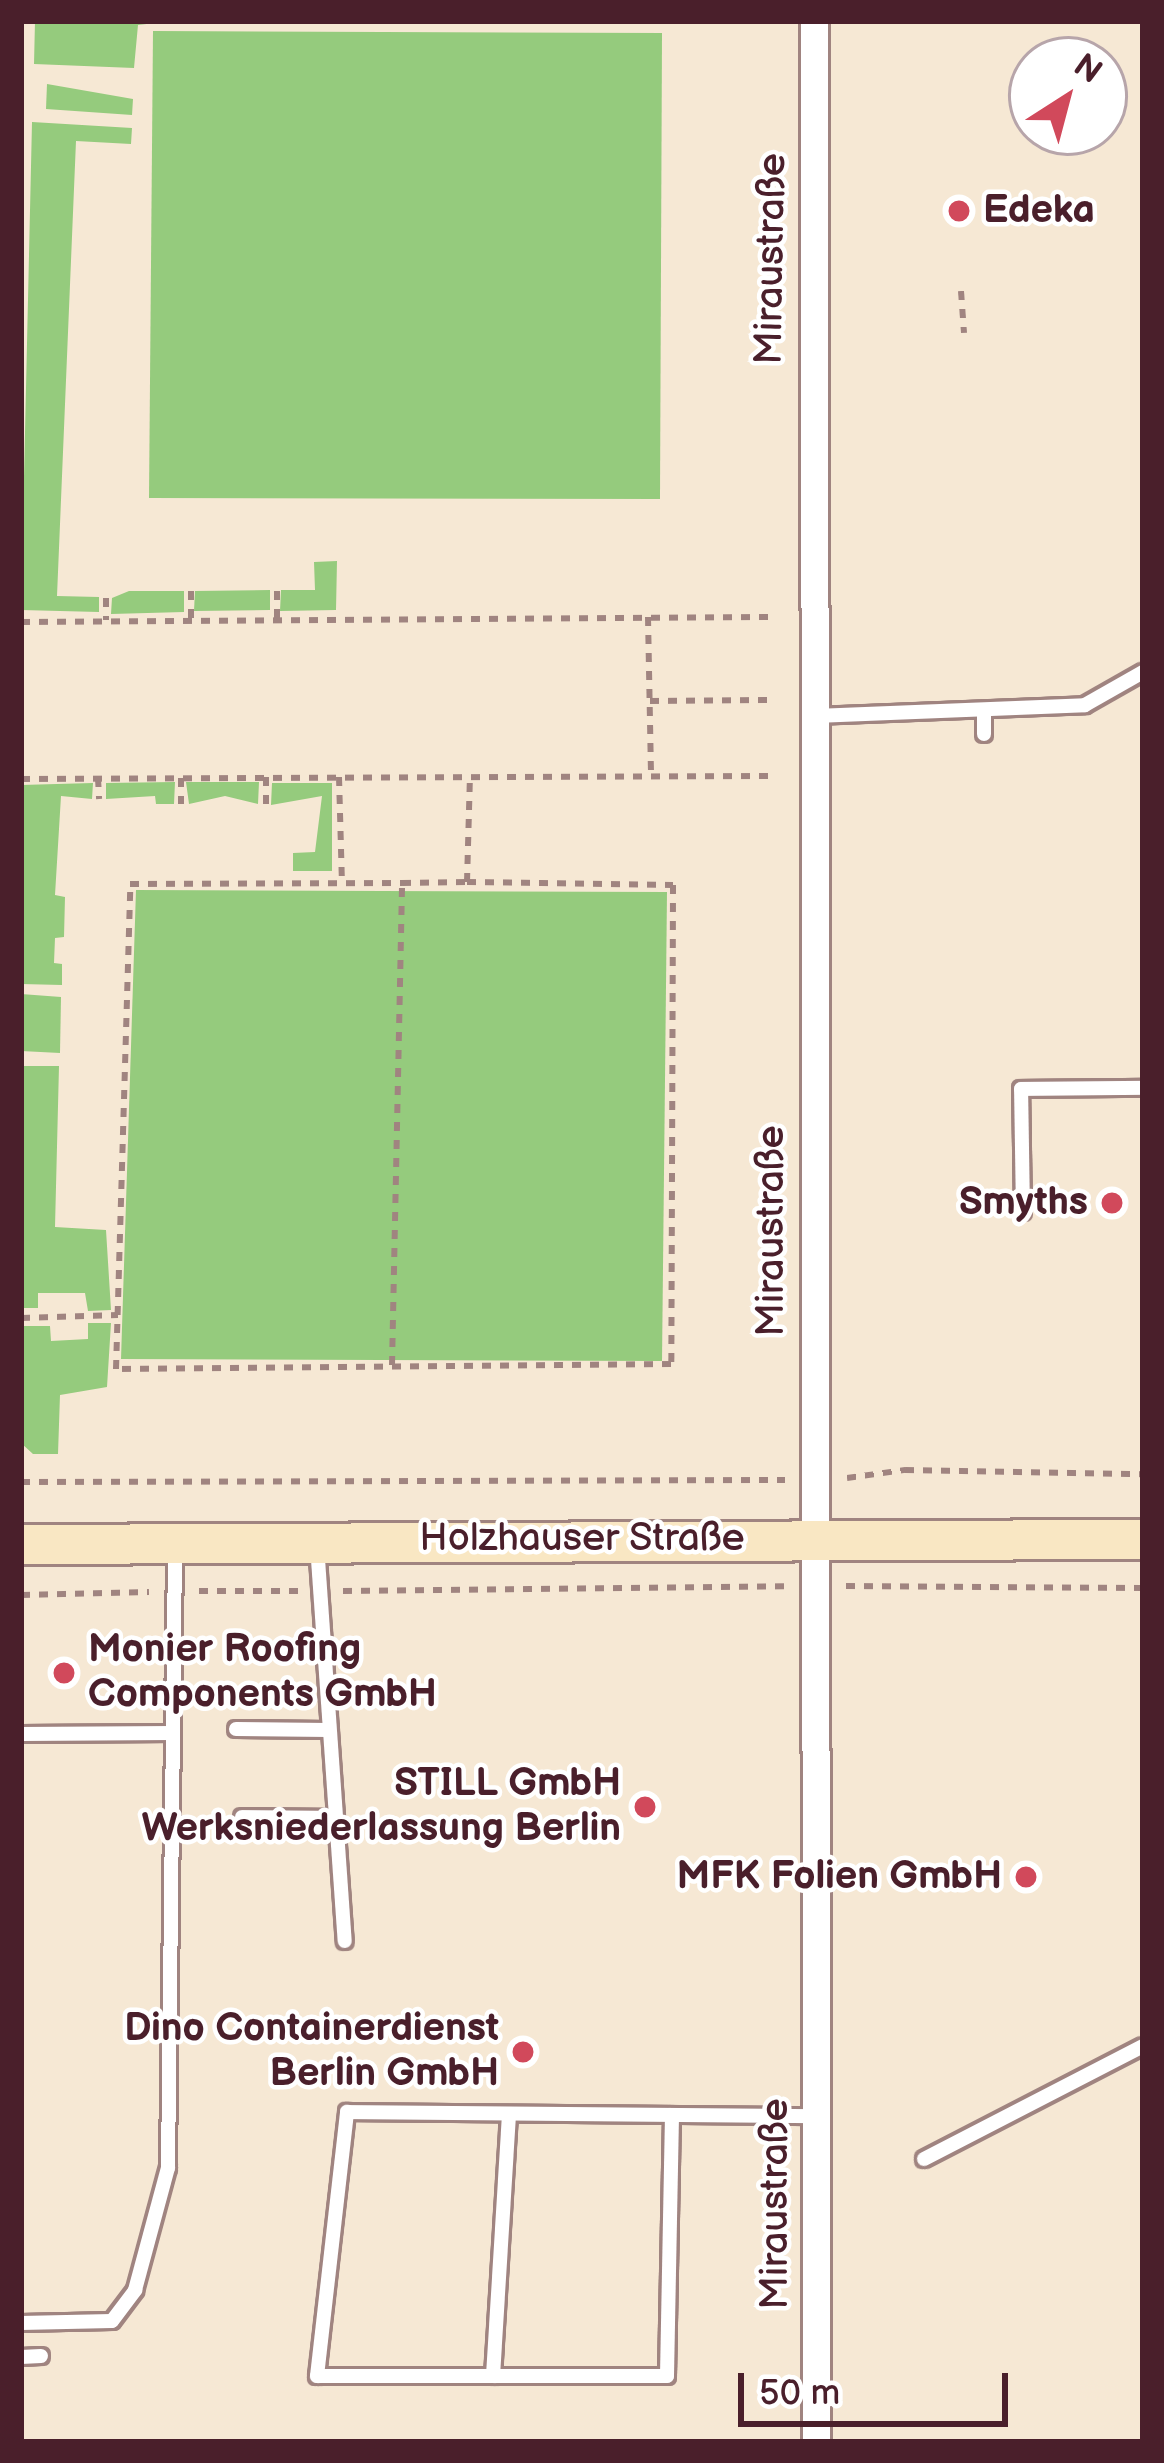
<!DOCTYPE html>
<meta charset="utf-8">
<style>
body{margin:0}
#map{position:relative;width:1164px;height:2463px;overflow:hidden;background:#f6e8d4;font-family:"Balsamiq Sans",sans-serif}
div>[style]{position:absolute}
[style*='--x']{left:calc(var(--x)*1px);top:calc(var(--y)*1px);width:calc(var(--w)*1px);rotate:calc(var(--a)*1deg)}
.green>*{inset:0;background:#95cb7d}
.path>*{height:6px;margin-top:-3px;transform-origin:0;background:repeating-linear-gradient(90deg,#a08480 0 9px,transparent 0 18px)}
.roads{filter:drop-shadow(3px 0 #a08480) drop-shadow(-3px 0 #a08480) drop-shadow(0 3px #a08480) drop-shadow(0 -3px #a08480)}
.service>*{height:14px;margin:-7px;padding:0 7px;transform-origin:7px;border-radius:7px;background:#fff}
.minor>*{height:27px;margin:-13.5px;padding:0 13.5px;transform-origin:13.5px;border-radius:13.5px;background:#fff}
.secondary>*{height:39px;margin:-19.5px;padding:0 19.5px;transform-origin:19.5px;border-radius:19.5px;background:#f9e7c3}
.dots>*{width:33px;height:33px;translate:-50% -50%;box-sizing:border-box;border:6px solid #fff;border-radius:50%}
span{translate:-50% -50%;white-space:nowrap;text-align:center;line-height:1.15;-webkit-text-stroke:9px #fff;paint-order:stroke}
.poi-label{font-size:39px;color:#4a1f2b;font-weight:700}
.left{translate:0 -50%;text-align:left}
.right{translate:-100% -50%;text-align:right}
.street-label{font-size:39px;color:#4a1f2b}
.frame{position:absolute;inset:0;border:24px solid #4a1f2b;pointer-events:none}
.north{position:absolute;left:1008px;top:36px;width:120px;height:120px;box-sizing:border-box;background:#fff;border:3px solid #b7a5aa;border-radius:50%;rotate:36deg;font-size:33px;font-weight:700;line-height:48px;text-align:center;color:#4a1f2b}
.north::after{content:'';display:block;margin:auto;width:42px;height:54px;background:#d1495b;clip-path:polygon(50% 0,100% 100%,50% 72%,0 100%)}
.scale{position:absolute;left:738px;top:2373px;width:270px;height:54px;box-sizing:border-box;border:6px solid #4a1f2b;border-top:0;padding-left:15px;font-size:36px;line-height:42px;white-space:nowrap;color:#4a1f2b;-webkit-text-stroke:9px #fff;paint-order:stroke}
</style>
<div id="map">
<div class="green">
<i style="clip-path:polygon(35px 21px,173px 21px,138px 25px,134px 68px,34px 64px)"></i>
<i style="clip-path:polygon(153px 31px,662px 33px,660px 499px,149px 498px)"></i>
<i style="clip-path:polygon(47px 84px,133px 99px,132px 115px,46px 109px)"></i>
<i style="clip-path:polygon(32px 122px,132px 128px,131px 144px,76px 141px,57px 596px,99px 597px,99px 612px,21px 610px)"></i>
<i style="clip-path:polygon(337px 561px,336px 610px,280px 611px,281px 590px,315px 590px,314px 562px)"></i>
<i style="clip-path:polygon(270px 590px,270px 610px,194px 611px,195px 591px)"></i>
<i style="clip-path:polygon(129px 591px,184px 591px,184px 612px,111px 614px,112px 598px)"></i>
<i style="clip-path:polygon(175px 782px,174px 804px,156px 804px,155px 796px,106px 799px,106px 783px)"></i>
<i style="clip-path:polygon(186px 782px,259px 782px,258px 804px,225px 796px,189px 804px)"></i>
<i style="clip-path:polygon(93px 783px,92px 799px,61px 796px,55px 895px,65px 897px,64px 937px,55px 938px,54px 963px,62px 964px,62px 985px,21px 984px,21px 785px)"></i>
<i style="clip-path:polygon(272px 783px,332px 783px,332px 871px,293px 871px,293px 853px,315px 852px,322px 796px,271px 805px)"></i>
<i style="clip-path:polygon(136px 890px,667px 892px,662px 1361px,121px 1359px)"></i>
<i style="clip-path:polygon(21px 994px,61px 997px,60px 1053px,21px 1051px)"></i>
<i style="clip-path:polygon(21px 1066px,59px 1066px,55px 1227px,106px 1230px,111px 1310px,88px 1311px,85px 1293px,38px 1293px,38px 1308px,21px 1308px)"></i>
<i style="clip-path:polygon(88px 1323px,111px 1323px,107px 1387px,60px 1395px,58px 1454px,33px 1454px,21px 1443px,21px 1326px,50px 1326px,51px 1341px,88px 1339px)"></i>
</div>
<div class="path">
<i style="--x:961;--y:291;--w:42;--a:85.9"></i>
<i style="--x:191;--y:591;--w:28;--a:90"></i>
<i style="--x:106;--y:598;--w:22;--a:90"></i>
<i style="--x:648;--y:617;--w:158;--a:88.9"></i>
<i style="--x:277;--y:618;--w:28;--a:-90"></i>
<i style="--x:21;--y:622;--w:752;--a:-0.38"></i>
<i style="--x:650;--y:701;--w:123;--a:-0.5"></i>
<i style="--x:339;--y:777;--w:106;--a:88.4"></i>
<i style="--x:98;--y:778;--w:21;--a:87"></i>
<i style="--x:181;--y:778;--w:26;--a:90"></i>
<i style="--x:21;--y:779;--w:751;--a:-0.23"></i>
<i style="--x:266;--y:804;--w:27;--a:-90"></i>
<i style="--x:467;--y:882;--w:107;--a:-88.4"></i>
<i style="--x:21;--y:1318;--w:97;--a:-1.8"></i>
<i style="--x:392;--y:1365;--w:482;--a:-88.8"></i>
<i style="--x:402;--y:883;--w:65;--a:-0.9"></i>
<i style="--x:467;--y:882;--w:206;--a:0.8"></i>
<i style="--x:673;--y:885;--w:479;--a:90.2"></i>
<i style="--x:671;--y:1364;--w:555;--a:179.48"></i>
<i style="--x:116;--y:1369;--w:485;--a:-88.3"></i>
<i style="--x:130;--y:884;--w:272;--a:-0.2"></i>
<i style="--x:847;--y:1478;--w:59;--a:-7.9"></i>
<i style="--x:905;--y:1470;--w:238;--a:1"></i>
<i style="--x:21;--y:1482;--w:764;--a:-0.15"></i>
<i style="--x:846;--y:1586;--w:297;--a:0.4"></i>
<i style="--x:199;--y:1591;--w:100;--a:0"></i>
<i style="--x:343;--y:1591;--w:442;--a:-0.6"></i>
<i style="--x:21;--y:1595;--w:128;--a:-1.3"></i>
</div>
<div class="roads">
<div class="service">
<i style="--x:984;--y:713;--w:21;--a:90"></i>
<i style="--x:815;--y:716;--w:270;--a:-2.3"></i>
<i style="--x:1085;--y:705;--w:67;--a:-29.6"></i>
<i style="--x:1023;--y:1212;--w:123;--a:-90.9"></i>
<i style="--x:1021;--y:1089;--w:122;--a:-0.5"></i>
<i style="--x:317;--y:1545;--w:397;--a:86"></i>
<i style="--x:236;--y:1729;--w:93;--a:0.6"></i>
<i style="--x:21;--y:1734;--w:152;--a:-0.4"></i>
<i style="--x:242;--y:1817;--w:94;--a:0.6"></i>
<i style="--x:672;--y:2115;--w:261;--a:91.1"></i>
<i style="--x:667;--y:2376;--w:350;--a:180"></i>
<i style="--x:317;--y:2376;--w:266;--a:-83.5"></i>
<i style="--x:347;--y:2112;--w:467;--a:0.5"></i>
<i style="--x:924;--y:2159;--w:246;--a:-27.3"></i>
<i style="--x:21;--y:2323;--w:91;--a:-1.3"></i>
<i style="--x:112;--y:2321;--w:39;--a:-53"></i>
<i style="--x:135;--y:2290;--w:126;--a:-74.9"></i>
<i style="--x:168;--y:2168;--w:621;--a:-89.35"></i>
<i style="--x:21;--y:2357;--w:20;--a:-3"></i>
<i style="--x:493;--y:2376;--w:262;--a:-86.5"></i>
</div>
<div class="minor">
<i style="--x:814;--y:21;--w:2421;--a:89.95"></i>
</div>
<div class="secondary">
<i style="--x:21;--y:1544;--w:1122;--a:-0.26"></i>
</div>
</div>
<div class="dots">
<i style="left:959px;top:211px;background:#d1495b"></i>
<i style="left:1112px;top:1203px;background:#d1495b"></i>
<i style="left:64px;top:1673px;background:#d1495b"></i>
<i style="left:645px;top:1807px;background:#d1495b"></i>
<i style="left:1026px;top:1877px;background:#d1495b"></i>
<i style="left:523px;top:2052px;background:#d1495b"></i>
</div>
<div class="poi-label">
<span class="left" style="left:983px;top:211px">Edeka</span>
<span class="right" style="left:1088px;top:1203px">Smyths</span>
<span class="left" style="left:88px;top:1673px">Monier Roofing<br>Components GmbH</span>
<span class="right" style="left:621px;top:1807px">STILL GmbH<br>Werksniederlassung Berlin</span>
<span class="right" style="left:1002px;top:1877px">MFK Folien GmbH</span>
<span class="right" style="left:499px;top:2052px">Dino Containerdienst<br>Berlin GmbH</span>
</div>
<div class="street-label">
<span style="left:772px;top:259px;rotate:-89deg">Miraustraße</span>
<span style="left:772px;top:1231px;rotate:-90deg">Miraustraße</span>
<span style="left:582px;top:1539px">Holzhauser Straße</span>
<span style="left:776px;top:2204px;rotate:-90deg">Miraustraße</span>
</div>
<div class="frame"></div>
<div class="north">N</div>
<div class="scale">50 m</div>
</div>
